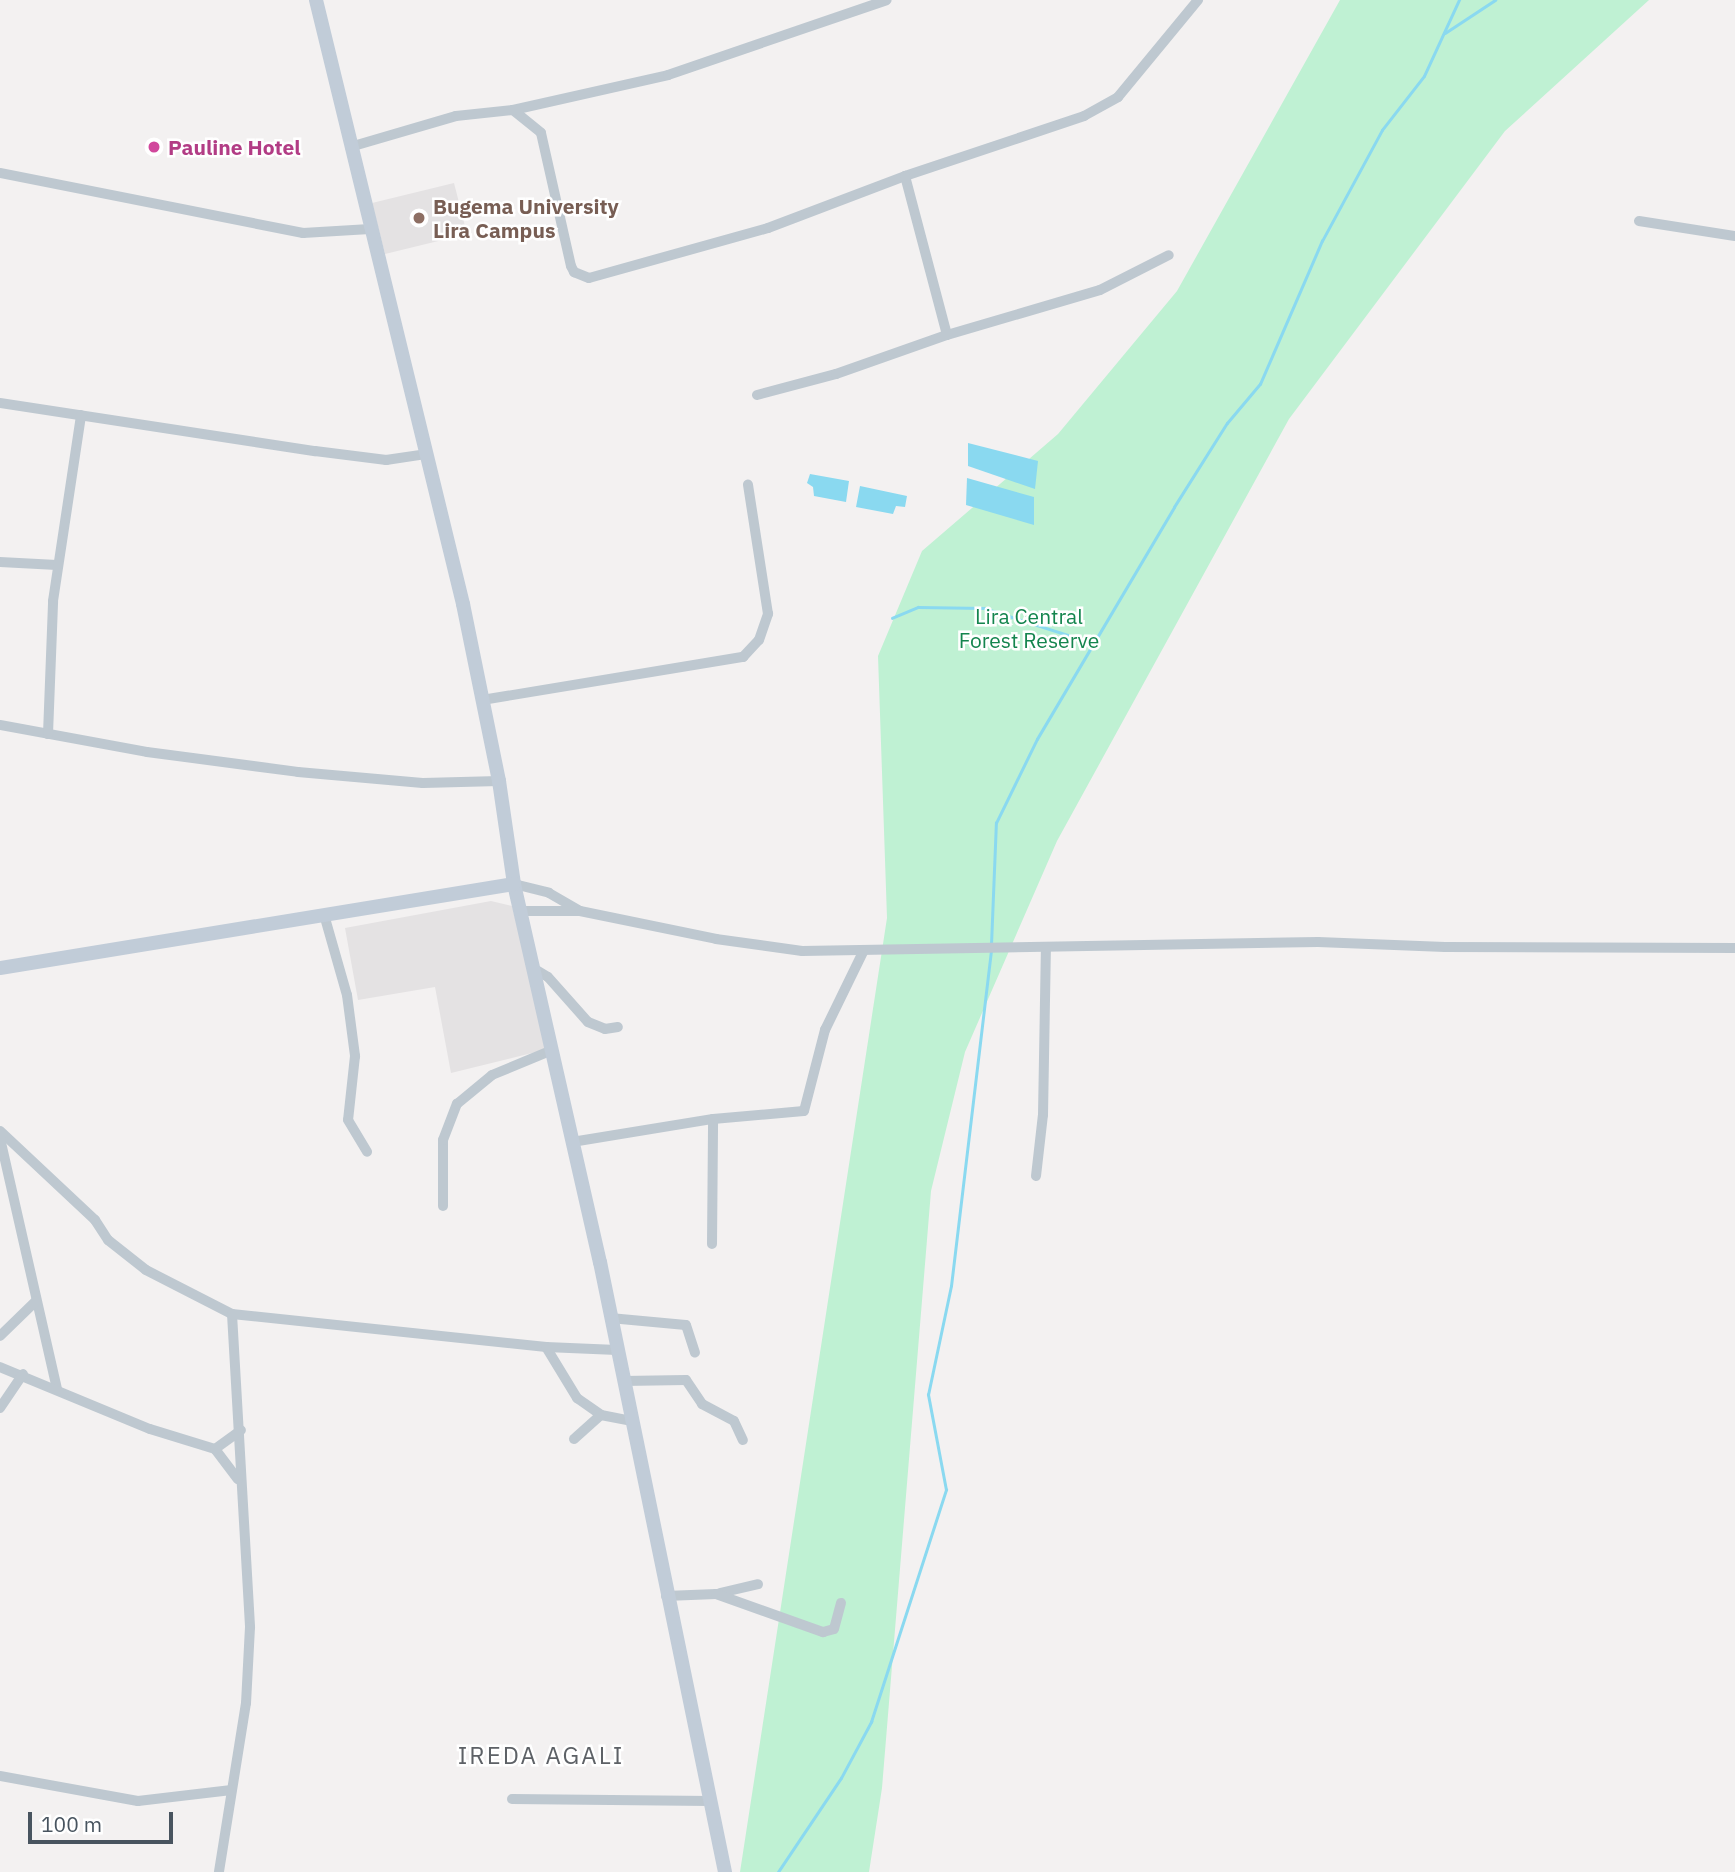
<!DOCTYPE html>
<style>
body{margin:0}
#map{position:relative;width:1735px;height:1872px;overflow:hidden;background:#f3f1f1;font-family:"IBM Plex Sans",sans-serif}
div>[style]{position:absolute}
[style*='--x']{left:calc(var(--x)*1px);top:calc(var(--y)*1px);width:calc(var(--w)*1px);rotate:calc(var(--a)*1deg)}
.education>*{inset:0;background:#e4e2e3}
.green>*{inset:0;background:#bff1d3}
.water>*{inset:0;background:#8ad9f0}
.stream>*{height:2.5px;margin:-1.25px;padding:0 1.25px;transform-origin:1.25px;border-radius:1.25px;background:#8ad9f0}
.street>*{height:10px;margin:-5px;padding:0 5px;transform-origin:5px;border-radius:5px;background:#bec8d0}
.secondary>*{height:14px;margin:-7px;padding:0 7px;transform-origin:7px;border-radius:7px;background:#c1ccd8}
.dots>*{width:19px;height:19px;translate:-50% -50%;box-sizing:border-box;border:4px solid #fff;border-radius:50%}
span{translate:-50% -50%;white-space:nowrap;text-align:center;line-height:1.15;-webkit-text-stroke:5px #fff;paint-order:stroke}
.hotel-label{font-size:21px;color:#b23c85;font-weight:700}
.left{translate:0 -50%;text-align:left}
.education-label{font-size:21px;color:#785e54;font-weight:700}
.park-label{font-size:21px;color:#14854e}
.quarter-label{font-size:24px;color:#5d6166;letter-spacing:2px}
.scale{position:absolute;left:28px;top:1812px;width:145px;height:32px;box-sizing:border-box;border:4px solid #48545f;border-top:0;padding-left:9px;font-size:21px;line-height:24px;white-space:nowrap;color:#48545f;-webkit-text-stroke:5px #fff;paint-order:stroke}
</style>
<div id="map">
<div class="education">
<i style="clip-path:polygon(454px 183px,467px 234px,385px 254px,372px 203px)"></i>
<i style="clip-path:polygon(491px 901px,512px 906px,548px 1049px,451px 1073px,435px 987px,358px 1000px,345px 928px)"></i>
</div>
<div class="green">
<i style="clip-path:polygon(1340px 0,1649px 0,1505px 131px,1289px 419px,1057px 841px,965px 1052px,931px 1191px,882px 1788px,869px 1872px,740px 1872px,887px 918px,878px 656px,922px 551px,1058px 434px,1177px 291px)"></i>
</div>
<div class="water">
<i style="clip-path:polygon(968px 443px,1038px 461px,1035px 489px,968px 466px)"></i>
<i style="clip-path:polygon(810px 474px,849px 481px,846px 502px,814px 496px,813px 487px,807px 483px)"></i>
<i style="clip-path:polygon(967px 478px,1034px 497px,1034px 525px,966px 505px)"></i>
<i style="clip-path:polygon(860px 486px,907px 496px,905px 507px,896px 506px,893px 514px,856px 507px)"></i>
</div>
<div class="stream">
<i style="--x:1445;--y:33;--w:60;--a:-33.4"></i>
<i style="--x:892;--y:618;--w:28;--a:-23"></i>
<i style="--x:918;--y:607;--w:66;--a:0.9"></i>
<i style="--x:984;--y:608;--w:114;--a:17.8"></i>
<i style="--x:991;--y:945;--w:122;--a:-87.7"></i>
<i style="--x:996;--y:823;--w:93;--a:-64"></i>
<i style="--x:1037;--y:739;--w:269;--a:-59.4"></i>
<i style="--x:1174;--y:507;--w:99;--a:-57.8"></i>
<i style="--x:1227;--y:423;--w:51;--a:-49.8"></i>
<i style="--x:1260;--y:384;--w:156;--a:-66.6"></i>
<i style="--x:1322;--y:241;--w:126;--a:-61.6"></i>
<i style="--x:1382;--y:130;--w:68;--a:-52.1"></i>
<i style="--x:1424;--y:76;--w:84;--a:-65.3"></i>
<i style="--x:778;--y:1872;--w:113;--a:-56.2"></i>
<i style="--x:841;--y:1778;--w:64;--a:-61.8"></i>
<i style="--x:871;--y:1722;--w:244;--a:-72.1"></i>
<i style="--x:946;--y:1490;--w:97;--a:-100.7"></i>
<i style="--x:928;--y:1395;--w:111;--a:-78.1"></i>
<i style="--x:951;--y:1286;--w:337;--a:-83.2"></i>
</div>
<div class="street">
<i style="--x:513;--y:110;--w:36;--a:39"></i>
<i style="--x:541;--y:133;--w:136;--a:77.3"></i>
<i style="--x:571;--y:266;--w:7;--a:63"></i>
<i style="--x:574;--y:272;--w:16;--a:22"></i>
<i style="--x:589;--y:278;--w:186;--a:-15.6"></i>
<i style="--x:768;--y:228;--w:147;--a:-20.8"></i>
<i style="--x:905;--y:176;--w:189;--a:-18.5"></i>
<i style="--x:1084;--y:116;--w:39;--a:-29"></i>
<i style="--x:1118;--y:97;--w:126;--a:-50.5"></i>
<i style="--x:350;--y:147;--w:110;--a:-16.3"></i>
<i style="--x:456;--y:116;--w:57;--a:-6"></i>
<i style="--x:513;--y:110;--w:159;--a:-12.7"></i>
<i style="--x:668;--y:75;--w:231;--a:-18.9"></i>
<i style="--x:0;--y:173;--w:309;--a:11.2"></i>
<i style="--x:303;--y:233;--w:67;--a:-3.4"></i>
<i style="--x:905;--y:176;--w:164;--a:75.2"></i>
<i style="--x:947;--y:335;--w:159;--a:-16.4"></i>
<i style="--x:1100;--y:290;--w:77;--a:-26.9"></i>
<i style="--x:1639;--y:221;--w:97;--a:8.9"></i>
<i style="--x:757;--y:395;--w:82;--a:-14.9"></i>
<i style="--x:836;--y:374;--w:118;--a:-19.4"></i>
<i style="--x:0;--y:403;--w:319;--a:8.7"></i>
<i style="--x:315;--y:451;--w:72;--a:7.2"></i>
<i style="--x:386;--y:460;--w:40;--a:-8.5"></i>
<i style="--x:0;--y:562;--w:57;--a:3"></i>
<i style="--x:482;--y:700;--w:265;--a:-9.4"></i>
<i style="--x:743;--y:657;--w:23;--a:-47"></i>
<i style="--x:759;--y:640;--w:28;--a:-71"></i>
<i style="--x:768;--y:614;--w:131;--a:-98.8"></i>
<i style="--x:0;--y:725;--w:149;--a:10.4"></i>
<i style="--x:147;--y:752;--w:152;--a:7.5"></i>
<i style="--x:298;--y:772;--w:125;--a:5"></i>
<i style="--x:423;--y:783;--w:76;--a:-1.5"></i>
<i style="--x:48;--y:734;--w:133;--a:-87.8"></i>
<i style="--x:53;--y:601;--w:188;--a:-81.4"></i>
<i style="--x:514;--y:884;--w:36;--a:14"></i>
<i style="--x:549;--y:893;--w:34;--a:30"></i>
<i style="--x:520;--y:911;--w:60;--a:0"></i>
<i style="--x:580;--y:911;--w:139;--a:11.6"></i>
<i style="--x:716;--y:939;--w:87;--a:7.9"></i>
<i style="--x:802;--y:951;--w:516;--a:-1"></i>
<i style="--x:1318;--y:942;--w:127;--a:2.3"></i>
<i style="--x:1445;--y:947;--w:290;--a:0.2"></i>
<i style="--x:325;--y:918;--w:80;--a:74.1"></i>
<i style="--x:347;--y:995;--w:62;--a:82.5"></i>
<i style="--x:355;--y:1056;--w:64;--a:96.2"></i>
<i style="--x:348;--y:1120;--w:37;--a:59"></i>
<i style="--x:533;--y:968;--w:17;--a:31"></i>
<i style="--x:548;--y:977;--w:60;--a:48.4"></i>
<i style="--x:588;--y:1022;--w:18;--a:22"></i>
<i style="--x:605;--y:1029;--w:13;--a:-9"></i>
<i style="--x:0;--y:1131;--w:130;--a:43.1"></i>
<i style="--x:95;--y:1220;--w:24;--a:57"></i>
<i style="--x:108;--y:1240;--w:48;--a:38.3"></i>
<i style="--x:146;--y:1270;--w:97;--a:27.1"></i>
<i style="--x:232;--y:1314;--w:314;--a:86.7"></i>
<i style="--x:250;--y:1627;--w:76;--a:93"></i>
<i style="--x:246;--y:1703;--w:171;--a:99.1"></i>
<i style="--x:0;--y:1138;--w:257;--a:77.2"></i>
<i style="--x:572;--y:1142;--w:143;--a:-9.3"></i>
<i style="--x:713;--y:1119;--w:91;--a:-5"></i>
<i style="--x:804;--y:1111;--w:84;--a:-75.5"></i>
<i style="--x:825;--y:1030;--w:87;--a:-64"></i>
<i style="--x:1036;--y:1176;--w:61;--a:-83.5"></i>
<i style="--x:1043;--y:1115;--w:168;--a:-89"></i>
<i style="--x:443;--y:1206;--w:66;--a:-90"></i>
<i style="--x:443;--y:1140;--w:39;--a:-69"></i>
<i style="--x:457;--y:1104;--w:45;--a:-39.6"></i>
<i style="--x:492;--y:1075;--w:63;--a:-22.5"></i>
<i style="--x:712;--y:1244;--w:125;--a:-89.5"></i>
<i style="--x:232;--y:1314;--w:316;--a:6"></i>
<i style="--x:546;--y:1347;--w:60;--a:58.7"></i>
<i style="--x:577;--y:1398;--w:29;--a:35"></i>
<i style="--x:601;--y:1415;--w:32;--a:11"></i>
<i style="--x:610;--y:1318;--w:76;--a:5.3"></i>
<i style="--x:686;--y:1325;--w:29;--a:72"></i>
<i style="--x:0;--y:1336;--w:50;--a:-44.2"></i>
<i style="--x:546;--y:1347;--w:71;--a:2.4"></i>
<i style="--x:0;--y:1367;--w:162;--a:22.5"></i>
<i style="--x:150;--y:1429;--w:68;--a:17.1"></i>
<i style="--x:215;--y:1449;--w:38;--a:53"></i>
<i style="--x:623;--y:1381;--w:63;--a:-0.9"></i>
<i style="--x:686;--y:1380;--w:29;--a:56"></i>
<i style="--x:702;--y:1404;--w:36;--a:28"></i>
<i style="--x:734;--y:1421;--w:21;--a:65"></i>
<i style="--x:0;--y:1408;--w:41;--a:-55.9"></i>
<i style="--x:574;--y:1439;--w:36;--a:-42"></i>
<i style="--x:215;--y:1449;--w:32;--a:-36"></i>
<i style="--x:720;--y:1593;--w:39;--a:-13"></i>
<i style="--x:666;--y:1596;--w:50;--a:-2.3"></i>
<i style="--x:716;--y:1594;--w:114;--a:19.6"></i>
<i style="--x:823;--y:1632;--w:11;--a:-15"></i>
<i style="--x:834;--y:1629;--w:27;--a:-75"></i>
<i style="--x:0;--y:1776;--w:140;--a:10.3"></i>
<i style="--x:138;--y:1801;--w:94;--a:-6.7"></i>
<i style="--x:512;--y:1799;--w:198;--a:0.6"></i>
</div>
<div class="secondary">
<i style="--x:316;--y:0;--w:622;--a:76.32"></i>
<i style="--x:463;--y:604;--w:181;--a:78.5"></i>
<i style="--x:499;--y:781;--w:104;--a:81.7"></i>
<i style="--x:514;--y:884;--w:388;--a:77.2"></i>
<i style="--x:600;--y:1262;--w:623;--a:78.42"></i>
<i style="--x:0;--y:968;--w:521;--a:-9.28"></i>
</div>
<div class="dots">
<i style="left:154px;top:147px;background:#d1479c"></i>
<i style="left:419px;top:218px;background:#8d6e63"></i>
</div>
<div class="hotel-label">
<span class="left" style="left:168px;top:147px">Pauline Hotel</span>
</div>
<div class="education-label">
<span class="left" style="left:433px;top:218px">Bugema University<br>Lira Campus</span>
</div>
<div class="park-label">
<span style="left:1029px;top:628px">Lira Central<br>Forest Reserve</span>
</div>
<div class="quarter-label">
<span style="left:541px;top:1756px">IREDA AGALI</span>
</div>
<div class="scale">100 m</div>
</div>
